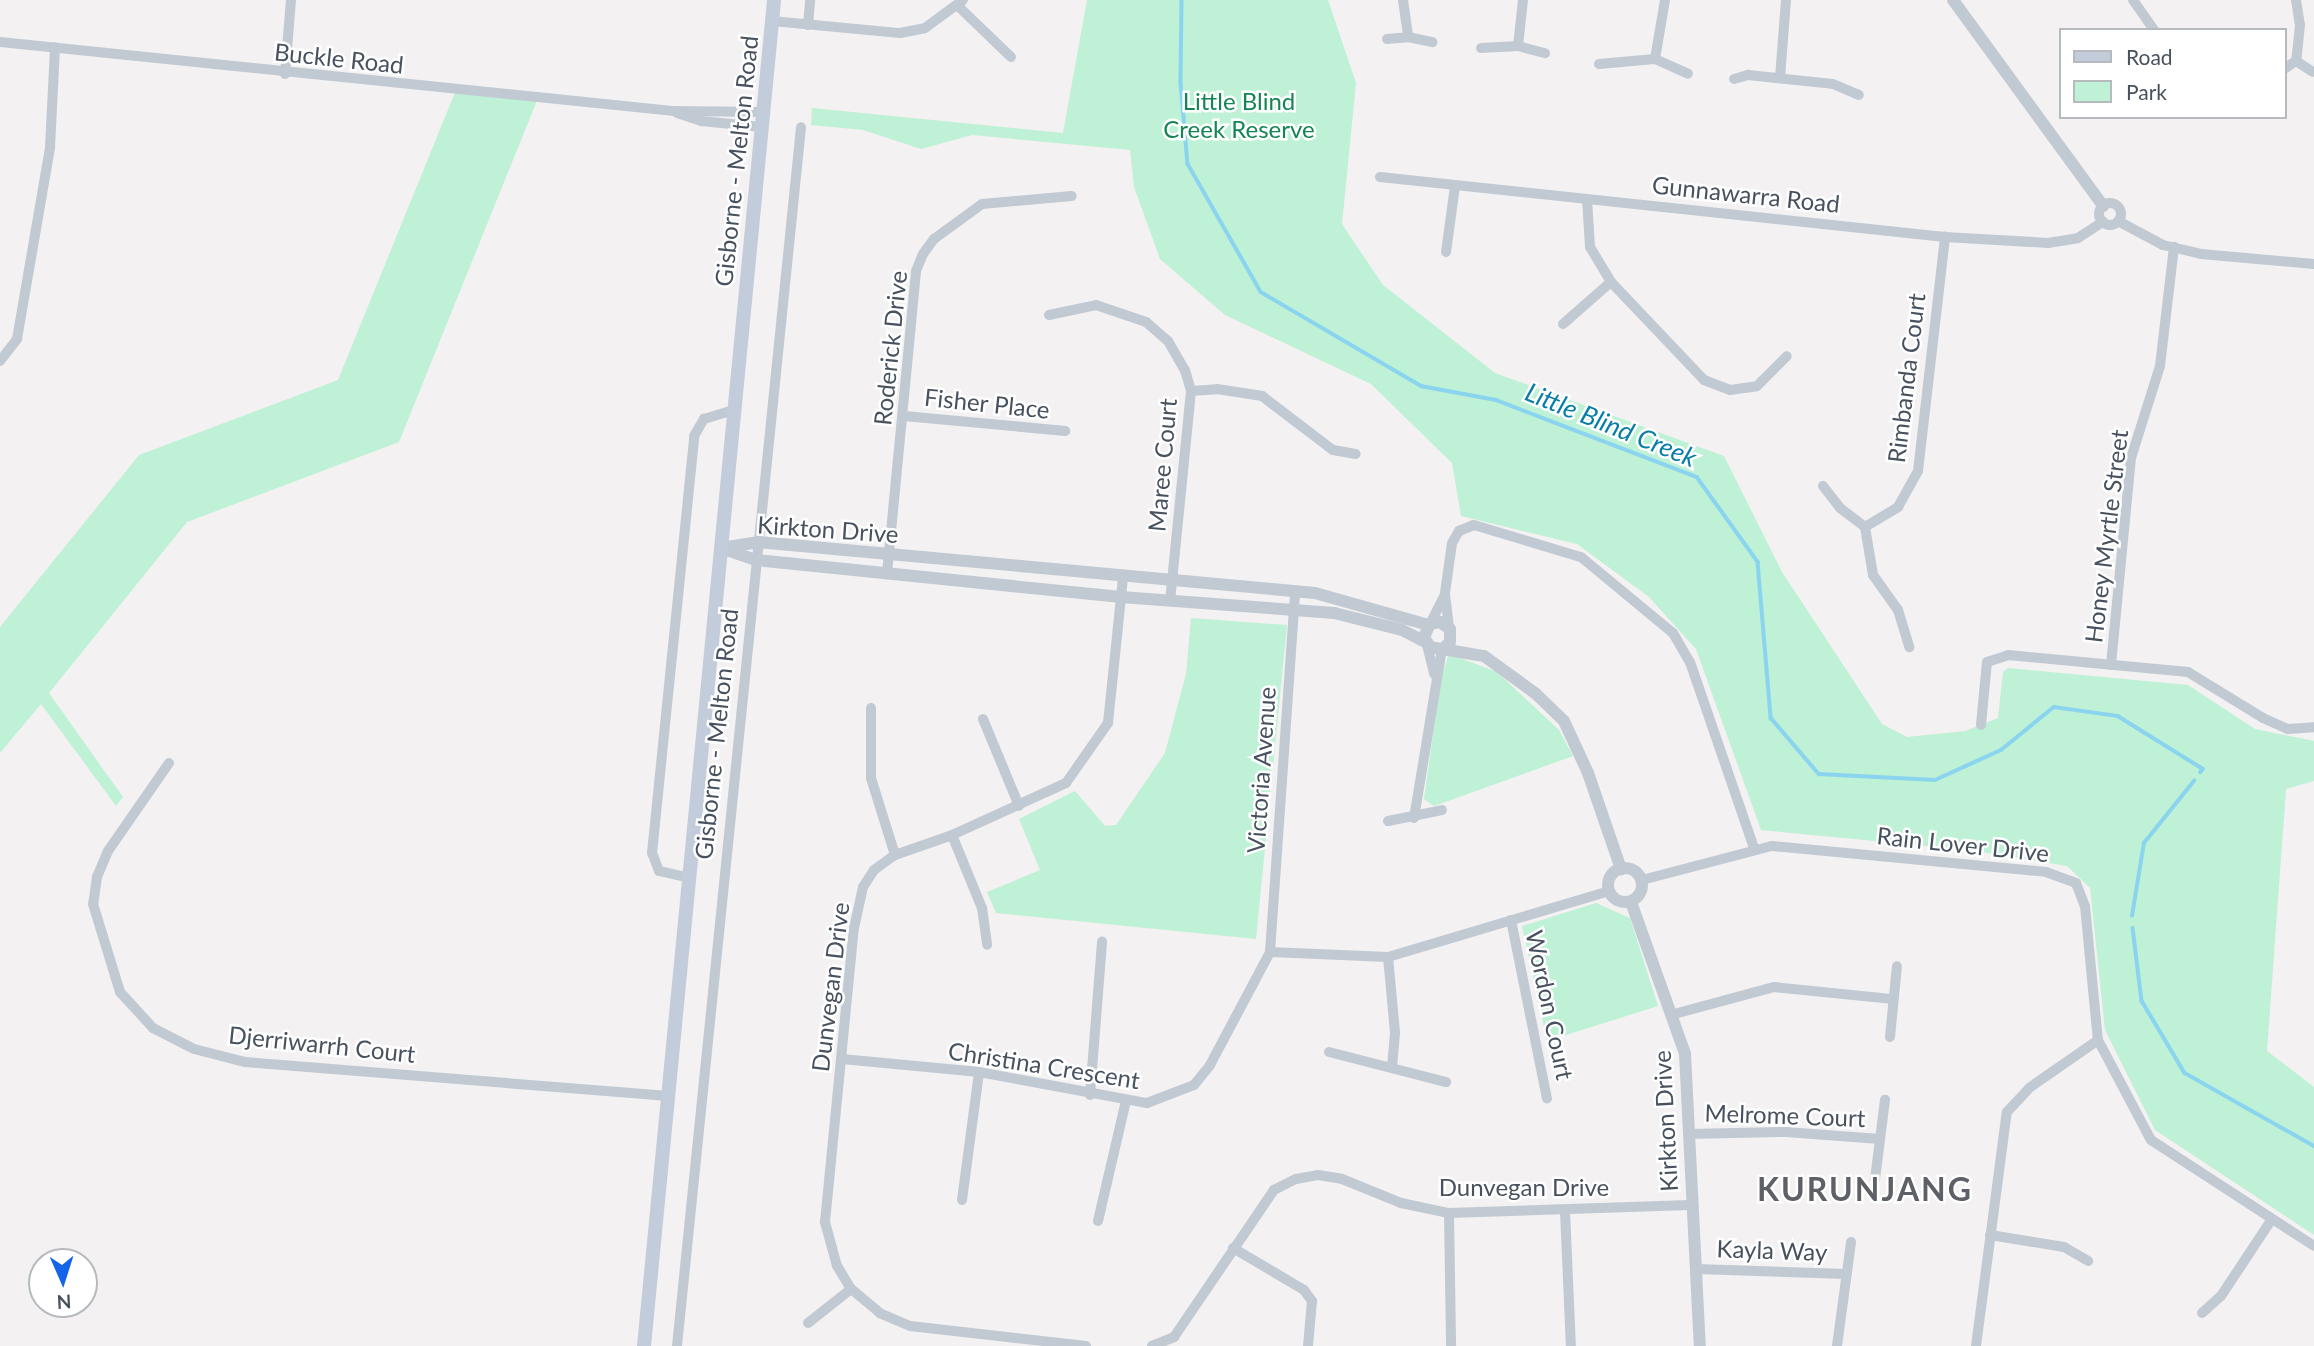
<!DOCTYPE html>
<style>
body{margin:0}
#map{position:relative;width:2314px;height:1346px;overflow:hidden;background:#f3f1f1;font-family:Lato,sans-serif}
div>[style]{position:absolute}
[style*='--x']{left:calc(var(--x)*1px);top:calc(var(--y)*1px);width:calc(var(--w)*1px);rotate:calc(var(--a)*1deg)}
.green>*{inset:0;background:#bef1d5}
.stream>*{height:3.5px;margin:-1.75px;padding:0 1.75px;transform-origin:1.75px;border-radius:1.75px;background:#8ad4ef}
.minor>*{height:10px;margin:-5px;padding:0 5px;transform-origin:5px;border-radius:5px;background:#c1cad3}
.minor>.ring{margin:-5px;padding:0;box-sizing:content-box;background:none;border:10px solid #c1cad3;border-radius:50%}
.tertiary>*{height:12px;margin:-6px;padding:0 6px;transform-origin:6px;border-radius:6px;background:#c1cad3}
.tertiary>.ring{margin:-6px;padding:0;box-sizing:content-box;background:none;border:12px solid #c1cad3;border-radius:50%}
.secondary>*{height:14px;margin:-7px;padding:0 7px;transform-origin:7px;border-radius:7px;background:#c3ccda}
span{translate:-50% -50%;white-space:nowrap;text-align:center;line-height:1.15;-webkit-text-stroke:5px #fff;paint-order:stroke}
.street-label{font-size:24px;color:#48525f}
.park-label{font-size:24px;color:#148554}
.water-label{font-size:26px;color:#087daa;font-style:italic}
.district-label{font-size:32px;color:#5d6066;font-weight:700;letter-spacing:2px}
.legend{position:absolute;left:2059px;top:28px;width:228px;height:91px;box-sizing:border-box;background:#fff;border:2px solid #b6babf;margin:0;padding:9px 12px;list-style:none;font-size:21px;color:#48525f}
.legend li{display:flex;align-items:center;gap:14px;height:35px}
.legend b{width:35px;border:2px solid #b6babf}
.north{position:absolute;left:28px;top:1248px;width:70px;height:70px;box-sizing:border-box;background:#fff;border:2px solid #b6babf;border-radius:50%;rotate:177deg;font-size:19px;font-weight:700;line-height:28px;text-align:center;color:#48525f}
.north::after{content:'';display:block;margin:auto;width:24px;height:32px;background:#1363eb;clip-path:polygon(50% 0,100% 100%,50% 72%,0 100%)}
</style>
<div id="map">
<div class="green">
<i style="clip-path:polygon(1087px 0,1328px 0,1356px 83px,1342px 224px,1383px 285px,1495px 373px,1724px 456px,1782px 572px,1882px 724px,1907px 737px,1965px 731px,1998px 718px,2003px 672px,2008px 668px,2188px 685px,2255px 729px,2314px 741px,2314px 781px,2286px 789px,2267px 1051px,2314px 1087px,2314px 1235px,2155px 1130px,2105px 1030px,2090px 888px,2067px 866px,1969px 850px,1761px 830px,1696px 649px,1649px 597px,1577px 544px,1461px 516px,1452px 463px,1371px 384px,1225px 315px,1160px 259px,1134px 187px,1130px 150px,972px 135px,921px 149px,863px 130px,811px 125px,812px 108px,1063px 133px)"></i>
<i style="clip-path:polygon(456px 90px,538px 98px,399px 442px,187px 522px,49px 693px,123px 797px,116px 806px,41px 704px,0 753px,0 627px,139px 455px,338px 380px)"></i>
<i style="clip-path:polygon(1191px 618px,1287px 625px,1256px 939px,996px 913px,987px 892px,1040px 870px,1019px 819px,1075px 791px,1105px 826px,1116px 825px,1165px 753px,1186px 674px)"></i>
<i style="clip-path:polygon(1449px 654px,1497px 672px,1559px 730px,1573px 756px,1434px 806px,1424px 799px,1441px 678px)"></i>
<i style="clip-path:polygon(1596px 903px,1630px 918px,1658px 1006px,1547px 1041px,1522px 926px)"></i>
</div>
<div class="stream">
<i style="--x:1182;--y:0;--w:83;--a:90.7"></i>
<i style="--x:1181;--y:83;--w:81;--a:85.1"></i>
<i style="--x:1188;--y:164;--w:147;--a:60.3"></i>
<i style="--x:1261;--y:292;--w:186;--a:30.4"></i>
<i style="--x:1421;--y:386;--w:76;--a:10.6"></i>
<i style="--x:1496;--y:400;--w:215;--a:21"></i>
<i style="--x:1697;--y:477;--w:105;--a:54.3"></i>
<i style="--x:1758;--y:562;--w:157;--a:85.2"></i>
<i style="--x:1771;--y:718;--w:74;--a:49.4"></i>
<i style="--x:1819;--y:774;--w:116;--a:3"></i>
<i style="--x:1935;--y:780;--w:72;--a:-24.4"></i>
<i style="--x:2001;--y:750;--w:68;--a:-39.1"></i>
<i style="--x:2054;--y:707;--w:65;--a:8"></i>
<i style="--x:2118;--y:716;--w:100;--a:31.9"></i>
<i style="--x:2203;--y:769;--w:4;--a:124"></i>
<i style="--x:2132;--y:916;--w:74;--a:-80.7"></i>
<i style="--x:2144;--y:843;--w:80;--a:-51.1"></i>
<i style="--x:2133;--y:928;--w:74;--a:83"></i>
<i style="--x:2142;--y:1001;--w:84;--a:59.2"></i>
<i style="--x:2185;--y:1073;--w:148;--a:29.5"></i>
</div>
<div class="minor">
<i style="--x:1403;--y:0;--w:37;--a:82"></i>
<i style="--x:2133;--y:0;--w:37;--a:55"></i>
<i style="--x:2296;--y:0;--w:25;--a:81"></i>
<i style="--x:2300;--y:25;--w:36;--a:96"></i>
<i style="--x:959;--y:7;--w:72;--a:43.9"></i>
<i style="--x:772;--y:21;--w:129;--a:5.4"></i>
<i style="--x:900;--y:33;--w:25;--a:-11"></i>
<i style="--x:925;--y:28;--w:47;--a:-36.4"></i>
<i style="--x:808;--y:25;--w:25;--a:-85"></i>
<i style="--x:1387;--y:39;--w:21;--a:-5"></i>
<i style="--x:1408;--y:37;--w:25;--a:12"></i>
<i style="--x:0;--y:42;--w:678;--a:5.85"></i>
<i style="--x:674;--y:111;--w:89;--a:0.6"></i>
<i style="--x:1518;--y:46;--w:46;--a:-83.8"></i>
<i style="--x:1481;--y:48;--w:37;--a:-3"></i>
<i style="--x:1518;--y:46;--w:28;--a:15"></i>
<i style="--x:1655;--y:59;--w:60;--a:-80.4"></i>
<i style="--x:1599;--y:64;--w:56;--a:-5.1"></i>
<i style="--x:1655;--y:59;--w:36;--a:24"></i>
<i style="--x:2284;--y:69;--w:14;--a:-34"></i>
<i style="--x:2296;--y:61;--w:20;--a:33"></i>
<i style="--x:285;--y:74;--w:74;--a:-85.4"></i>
<i style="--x:1780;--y:78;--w:78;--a:-85.6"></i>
<i style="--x:1734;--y:79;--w:15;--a:-16"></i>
<i style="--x:1748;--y:75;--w:85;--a:6"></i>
<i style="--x:1833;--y:84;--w:28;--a:23"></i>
<i style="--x:677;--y:113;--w:25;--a:18"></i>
<i style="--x:701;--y:121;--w:61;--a:5.6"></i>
<i style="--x:1380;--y:177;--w:568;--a:6.06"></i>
<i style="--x:1945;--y:237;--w:103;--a:3.3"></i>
<i style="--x:2048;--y:243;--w:30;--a:-9"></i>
<i style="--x:2078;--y:238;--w:30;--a:-33"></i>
<i style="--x:1587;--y:199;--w:48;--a:86.4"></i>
<i style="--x:1590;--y:247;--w:41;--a:59"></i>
<i style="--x:1611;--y:282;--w:135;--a:46.5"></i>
<i style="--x:1704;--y:380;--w:28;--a:21"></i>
<i style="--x:1730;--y:390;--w:27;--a:-8"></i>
<i style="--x:1757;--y:386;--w:42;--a:-45"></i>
<i class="ring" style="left:2099px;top:203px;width:12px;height:12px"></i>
<i style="--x:2118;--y:221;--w:51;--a:28.1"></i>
<i style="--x:2163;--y:245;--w:39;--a:13"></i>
<i style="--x:2201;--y:254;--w:113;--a:5.1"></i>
<i style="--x:1446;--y:252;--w:67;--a:-82.2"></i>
<i style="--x:1049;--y:315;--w:48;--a:-12"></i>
<i style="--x:1096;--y:305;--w:53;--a:18.8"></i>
<i style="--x:1146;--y:322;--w:29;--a:41"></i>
<i style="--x:1168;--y:341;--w:34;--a:60"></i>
<i style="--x:1185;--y:370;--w:22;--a:74"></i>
<i style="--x:1191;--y:391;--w:211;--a:95.7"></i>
<i style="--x:1563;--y:324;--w:64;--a:-41.2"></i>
<i style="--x:0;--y:361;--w:28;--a:-52"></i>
<i style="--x:17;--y:339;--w:195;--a:-80.2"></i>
<i style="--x:50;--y:147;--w:100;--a:-87.1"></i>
<i style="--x:1191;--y:391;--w:26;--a:-4"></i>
<i style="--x:1217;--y:389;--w:46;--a:8.8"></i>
<i style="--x:1262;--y:396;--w:89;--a:37.3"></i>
<i style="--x:1333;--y:450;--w:23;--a:10"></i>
<i style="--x:904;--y:416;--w:162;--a:5.3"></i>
<i style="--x:1823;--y:486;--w:28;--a:52"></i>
<i style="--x:1840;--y:508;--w:31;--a:37"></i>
<i style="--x:1865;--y:527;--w:39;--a:-31"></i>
<i style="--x:1898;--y:507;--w:41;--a:-60.9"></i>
<i style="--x:1918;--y:471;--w:236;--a:-83.4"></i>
<i style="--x:1865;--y:527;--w:49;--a:80.5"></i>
<i style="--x:1873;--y:575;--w:43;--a:54.5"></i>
<i style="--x:1898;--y:610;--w:39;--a:73"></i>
<i style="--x:887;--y:573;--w:303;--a:-84.5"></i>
<i style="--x:916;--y:271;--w:18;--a:-68"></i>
<i style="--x:923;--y:254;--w:19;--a:-54"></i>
<i style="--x:934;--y:239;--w:59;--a:-36.1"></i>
<i style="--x:982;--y:204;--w:90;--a:-5.1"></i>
<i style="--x:1430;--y:624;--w:31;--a:-63"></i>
<i style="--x:1449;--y:627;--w:34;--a:-97"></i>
<i style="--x:1445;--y:593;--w:50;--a:-82"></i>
<i style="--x:1452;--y:543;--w:14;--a:-60"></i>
<i style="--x:1459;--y:531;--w:16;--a:-22"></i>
<i style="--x:1474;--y:525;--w:112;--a:16.7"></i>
<i style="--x:1581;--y:557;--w:119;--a:39.6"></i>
<i style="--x:1673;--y:633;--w:34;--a:60"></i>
<i style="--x:1690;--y:662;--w:197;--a:71"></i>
<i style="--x:1427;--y:645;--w:30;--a:76"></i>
<i style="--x:2111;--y:665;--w:208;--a:-84.5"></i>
<i style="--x:2131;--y:458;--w:96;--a:-72.5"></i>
<i style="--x:2160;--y:366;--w:120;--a:-83.3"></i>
<i style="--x:871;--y:708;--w:70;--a:90"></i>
<i style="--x:871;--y:778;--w:81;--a:72.7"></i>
<i style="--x:983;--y:719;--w:94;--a:67.5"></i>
<i style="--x:1981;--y:725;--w:63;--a:-84.6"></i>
<i style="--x:1987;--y:662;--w:22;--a:-18"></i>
<i style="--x:2008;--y:655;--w:181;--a:5.4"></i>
<i style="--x:2188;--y:672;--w:88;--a:31.5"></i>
<i style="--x:2263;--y:718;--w:27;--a:24"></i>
<i style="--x:2288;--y:729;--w:26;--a:-4"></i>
<i style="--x:169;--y:763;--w:107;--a:124.7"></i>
<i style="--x:108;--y:851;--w:28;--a:113"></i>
<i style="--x:97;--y:877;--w:27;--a:98"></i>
<i style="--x:93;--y:904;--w:92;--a:72.9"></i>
<i style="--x:120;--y:992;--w:49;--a:47.5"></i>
<i style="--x:153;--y:1028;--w:46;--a:27.1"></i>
<i style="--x:194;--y:1049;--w:53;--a:14.3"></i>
<i style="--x:245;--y:1062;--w:425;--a:4.6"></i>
<i style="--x:1414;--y:818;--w:171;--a:-80.6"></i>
<i style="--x:1388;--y:821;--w:55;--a:-11.5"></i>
<i style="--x:952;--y:835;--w:79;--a:67.7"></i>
<i style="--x:982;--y:908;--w:37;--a:82"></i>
<i style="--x:690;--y:878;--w:32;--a:-167"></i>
<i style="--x:659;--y:871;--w:19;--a:-111"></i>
<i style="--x:652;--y:853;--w:419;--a:-84.2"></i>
<i style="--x:694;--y:436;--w:20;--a:-60"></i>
<i style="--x:704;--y:419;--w:31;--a:-17"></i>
<i style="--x:1642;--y:880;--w:134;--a:-14.7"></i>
<i style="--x:1772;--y:846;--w:275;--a:5.4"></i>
<i style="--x:2046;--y:872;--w:32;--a:20"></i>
<i style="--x:2076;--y:883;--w:25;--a:69"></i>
<i style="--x:2085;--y:906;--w:135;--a:84.5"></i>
<i style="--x:2098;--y:1040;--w:113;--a:62.1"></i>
<i style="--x:2151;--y:1140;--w:194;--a:33"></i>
<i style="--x:1511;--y:920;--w:182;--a:78.6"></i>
<i style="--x:1270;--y:952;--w:361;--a:-86"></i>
<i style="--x:1388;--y:957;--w:76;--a:84.7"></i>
<i style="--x:1395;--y:1033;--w:34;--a:95"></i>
<i style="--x:1674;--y:1014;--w:104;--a:-15.1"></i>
<i style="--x:1774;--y:987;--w:120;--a:5.8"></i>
<i style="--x:1890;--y:1037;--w:71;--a:-84.4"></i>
<i style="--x:1329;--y:1052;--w:121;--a:14.4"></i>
<i style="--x:842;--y:1059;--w:138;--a:5.4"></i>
<i style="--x:979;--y:1072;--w:171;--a:10.5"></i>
<i style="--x:1147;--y:1103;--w:50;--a:-21"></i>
<i style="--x:1194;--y:1085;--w:26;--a:-51"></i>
<i style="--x:1210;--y:1065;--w:128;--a:-62"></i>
<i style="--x:1270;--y:952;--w:118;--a:2.4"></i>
<i style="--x:1388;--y:957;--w:231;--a:-16.6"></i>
<i style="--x:1090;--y:1095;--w:154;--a:-85.5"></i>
<i style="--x:1688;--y:1134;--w:98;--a:-1.2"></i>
<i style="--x:1786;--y:1132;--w:94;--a:4.3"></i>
<i style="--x:1875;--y:1179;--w:80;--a:-82.8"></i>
<i style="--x:962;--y:1200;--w:129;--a:-82.4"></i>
<i style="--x:1565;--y:1211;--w:135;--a:87.5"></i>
<i style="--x:1449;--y:1213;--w:133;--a:89.1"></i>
<i style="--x:1098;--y:1221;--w:123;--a:-76.9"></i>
<i style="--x:1990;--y:1235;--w:75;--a:9.2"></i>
<i style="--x:2064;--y:1247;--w:28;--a:30"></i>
<i style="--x:1233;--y:1248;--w:82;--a:30.6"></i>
<i style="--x:1304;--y:1290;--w:14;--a:54"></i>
<i style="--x:1312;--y:1301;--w:45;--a:95.1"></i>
<i style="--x:1696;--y:1269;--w:150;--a:1.9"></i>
<i style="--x:2202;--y:1313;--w:25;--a:-42"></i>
<i style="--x:2221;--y:1296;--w:92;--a:-56.5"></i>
<i style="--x:808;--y:1323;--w:55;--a:-38.3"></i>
<i style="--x:677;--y:1346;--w:1225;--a:-84.19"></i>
<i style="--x:1086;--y:1346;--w:177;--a:-173.5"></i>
<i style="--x:910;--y:1326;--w:33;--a:-157"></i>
<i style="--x:880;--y:1313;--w:38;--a:-140"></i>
<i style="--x:851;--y:1289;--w:27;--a:-121"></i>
<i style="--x:837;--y:1266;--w:46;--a:-105.3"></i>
<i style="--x:825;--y:1222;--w:295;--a:-84.4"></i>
<i style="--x:854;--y:928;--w:42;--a:-77.6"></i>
<i style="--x:863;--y:887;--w:20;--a:-57"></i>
<i style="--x:874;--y:870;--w:26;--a:-36"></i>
<i style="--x:895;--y:855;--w:60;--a:-19.3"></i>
<i style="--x:952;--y:835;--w:125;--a:-24.5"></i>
<i style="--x:1066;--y:783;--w:73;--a:-55"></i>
<i style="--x:1108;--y:723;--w:146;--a:-84.1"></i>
<i style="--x:1152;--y:1346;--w:24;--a:-22"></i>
<i style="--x:1174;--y:1337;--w:178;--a:-55.8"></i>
<i style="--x:1274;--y:1190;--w:25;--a:-27"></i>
<i style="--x:1296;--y:1179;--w:22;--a:-10"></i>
<i style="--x:1318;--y:1175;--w:24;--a:9"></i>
<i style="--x:1342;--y:1179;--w:64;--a:22.1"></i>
<i style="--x:1401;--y:1203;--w:49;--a:11.8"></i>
<i style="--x:1449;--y:1213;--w:241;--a:-1.9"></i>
<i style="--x:1837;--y:1346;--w:105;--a:-82.3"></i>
<i style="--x:1976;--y:1346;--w:236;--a:-82.5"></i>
<i style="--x:2007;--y:1112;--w:33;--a:-47"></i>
<i style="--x:2029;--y:1088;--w:84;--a:-34.8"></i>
</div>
<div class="tertiary">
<i style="--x:1953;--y:0;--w:255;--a:53.9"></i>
<i style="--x:721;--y:548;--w:37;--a:-9"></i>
<i style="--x:758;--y:542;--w:559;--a:5.23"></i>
<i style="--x:1315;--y:593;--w:118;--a:15.7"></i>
<i style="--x:724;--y:549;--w:34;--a:19"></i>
<i style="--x:756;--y:560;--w:367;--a:5.8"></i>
<i style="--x:1121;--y:597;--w:214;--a:4.3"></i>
<i style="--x:1334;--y:613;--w:70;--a:14"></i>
<i style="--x:1402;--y:630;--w:25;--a:27"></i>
<i style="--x:1444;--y:648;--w:8;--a:-45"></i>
<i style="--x:1450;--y:642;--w:13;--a:-90"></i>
<i style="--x:1450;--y:629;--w:12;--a:-145"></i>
<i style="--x:1440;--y:622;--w:10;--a:169"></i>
<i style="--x:1430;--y:624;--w:14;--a:115"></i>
<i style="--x:1424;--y:637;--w:12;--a:59"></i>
<i style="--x:1430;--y:647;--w:55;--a:9.5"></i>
<i style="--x:1484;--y:656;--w:63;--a:36"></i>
<i style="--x:1535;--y:693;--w:40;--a:44"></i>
<i style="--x:1564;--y:721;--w:57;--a:65.2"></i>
<i style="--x:1588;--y:773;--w:102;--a:71"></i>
<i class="ring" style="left:1608px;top:868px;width:22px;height:22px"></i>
<i style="--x:1631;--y:902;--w:161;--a:70.4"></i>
<i style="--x:1685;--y:1054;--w:292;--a:87.1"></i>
</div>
<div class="secondary">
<i style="--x:644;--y:1346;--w:1352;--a:-84.48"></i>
</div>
<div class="street-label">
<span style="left:339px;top:58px;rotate:6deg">Buckle Road</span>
<span style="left:736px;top:161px;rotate:-84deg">Gisborne - Melton Road</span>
<span style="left:1746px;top:194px;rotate:6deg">Gunnawarra Road</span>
<span style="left:890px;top:348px;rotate:-84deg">Roderick Drive</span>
<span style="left:1906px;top:378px;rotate:-83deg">Rimbanda Court</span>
<span style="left:987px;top:403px;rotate:6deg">Fisher Place</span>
<span style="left:1162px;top:465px;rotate:-85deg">Maree Court</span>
<span style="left:828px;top:529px;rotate:4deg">Kirkton Drive</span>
<span style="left:2106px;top:536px;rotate:-83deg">Honey Myrtle Street</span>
<span style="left:716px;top:734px;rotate:-84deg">Gisborne - Melton Road</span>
<span style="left:1261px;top:770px;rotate:-86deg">Victoria Avenue</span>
<span style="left:1963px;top:844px;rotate:6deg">Rain Lover Drive</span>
<span style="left:830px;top:987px;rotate:-83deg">Dunvegan Drive</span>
<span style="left:1550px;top:1005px;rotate:78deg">Wordon Court</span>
<span style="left:322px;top:1044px;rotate:6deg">Djerriwarrh Court</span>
<span style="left:1044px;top:1065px;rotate:9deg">Christina Crescent</span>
<span style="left:1785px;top:1115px;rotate:2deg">Melrome Court</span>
<span style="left:1665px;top:1121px;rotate:-93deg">Kirkton Drive</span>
<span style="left:1524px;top:1187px">Dunvegan Drive</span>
<span style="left:1772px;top:1250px;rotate:2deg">Kayla Way</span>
</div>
<div class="park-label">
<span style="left:1239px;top:115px">Little Blind<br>Creek Reserve</span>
</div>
<div class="water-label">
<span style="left:1611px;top:425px;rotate:22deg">Little Blind Creek</span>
</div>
<div class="district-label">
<span style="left:1865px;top:1189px">KURUNJANG</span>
</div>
<ul class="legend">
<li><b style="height:9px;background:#c3ccda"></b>Road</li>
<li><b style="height:19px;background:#bef1d5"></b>Park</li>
</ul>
<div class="north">N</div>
</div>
